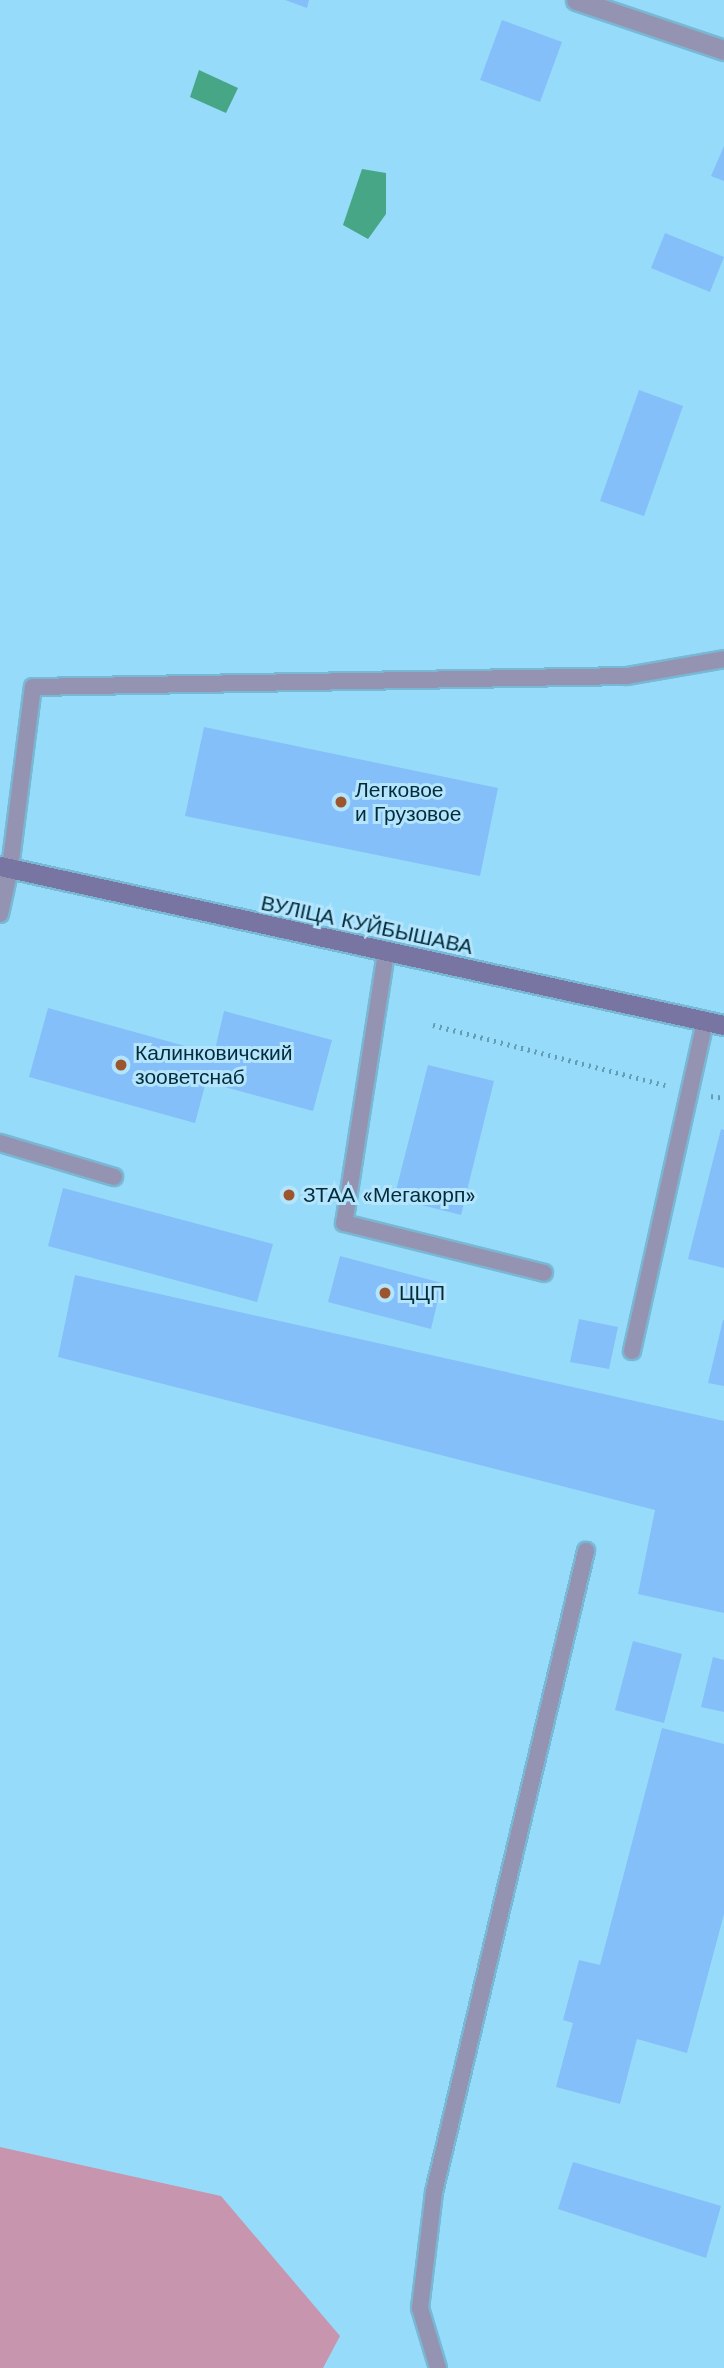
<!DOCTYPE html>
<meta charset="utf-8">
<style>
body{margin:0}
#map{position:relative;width:724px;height:2368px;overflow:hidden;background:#97dbfa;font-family:"Work Sans",sans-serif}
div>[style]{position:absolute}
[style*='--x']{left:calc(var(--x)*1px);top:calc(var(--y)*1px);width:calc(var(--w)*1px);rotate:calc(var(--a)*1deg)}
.green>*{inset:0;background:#c895ae}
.water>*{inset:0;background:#46a686}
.building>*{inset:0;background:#84bff9}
.path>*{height:4.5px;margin-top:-2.25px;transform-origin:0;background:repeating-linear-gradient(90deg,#629cb5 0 2px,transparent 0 7px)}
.roads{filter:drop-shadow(2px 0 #79b8d4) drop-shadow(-2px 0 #79b8d4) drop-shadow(0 2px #79b8d4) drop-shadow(0 -2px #79b8d4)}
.service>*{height:16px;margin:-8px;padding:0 8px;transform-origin:8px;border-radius:8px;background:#9593b2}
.minor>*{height:19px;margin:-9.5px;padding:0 9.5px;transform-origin:9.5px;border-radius:9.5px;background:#9593b2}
.secondary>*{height:19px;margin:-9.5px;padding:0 9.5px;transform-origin:9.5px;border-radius:9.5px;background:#7975a2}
.dots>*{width:19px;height:19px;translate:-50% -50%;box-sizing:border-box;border:4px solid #b4e5fd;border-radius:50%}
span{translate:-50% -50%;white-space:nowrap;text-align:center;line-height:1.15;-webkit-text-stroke:6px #b4e5fd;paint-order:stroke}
.poi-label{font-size:21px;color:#032b3a}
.left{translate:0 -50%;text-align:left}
.street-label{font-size:21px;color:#032b3a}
</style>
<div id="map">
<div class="green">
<i style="clip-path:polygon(0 2147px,221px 2196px,340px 2336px,323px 2368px,0 2368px)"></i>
</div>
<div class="water">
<i style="clip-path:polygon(199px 70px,238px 88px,226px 113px,190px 97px)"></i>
<i style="clip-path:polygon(362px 169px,386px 173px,386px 214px,368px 239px,343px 225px)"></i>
</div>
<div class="building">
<i style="clip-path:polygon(285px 0,309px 0,307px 8px)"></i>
<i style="clip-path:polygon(502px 20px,562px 42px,540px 102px,480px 80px)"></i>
<i style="clip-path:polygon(724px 146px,724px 181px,711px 176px)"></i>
<i style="clip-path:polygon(665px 233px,724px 257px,710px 292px,651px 268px)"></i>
<i style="clip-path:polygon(639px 390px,683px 406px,644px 516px,600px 501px)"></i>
<i style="clip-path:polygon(204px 727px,498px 788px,480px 876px,185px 816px)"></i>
<i style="clip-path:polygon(48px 1008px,214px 1054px,224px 1011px,332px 1040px,313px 1111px,206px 1082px,195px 1123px,29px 1077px)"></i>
<i style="clip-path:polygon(428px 1065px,494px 1081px,461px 1215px,394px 1198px)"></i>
<i style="clip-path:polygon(721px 1129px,724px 1130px,724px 1268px,688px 1259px)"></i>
<i style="clip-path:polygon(63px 1188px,273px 1244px,257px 1302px,48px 1246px)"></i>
<i style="clip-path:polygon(340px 1256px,442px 1283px,431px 1329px,328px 1302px)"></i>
<i style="clip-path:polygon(75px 1275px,724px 1421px,724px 1613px,638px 1594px,655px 1510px,58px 1357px)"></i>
<i style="clip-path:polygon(579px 1319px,618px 1327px,609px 1369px,570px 1362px)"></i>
<i style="clip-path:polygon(723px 1320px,724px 1320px,724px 1386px,708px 1383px)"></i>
<i style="clip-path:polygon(633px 1641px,682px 1654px,664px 1723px,615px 1710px)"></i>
<i style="clip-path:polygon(713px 1657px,724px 1660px,724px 1712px,701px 1707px)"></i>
<i style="clip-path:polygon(662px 1728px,724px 1744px,724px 1914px,687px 2053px,637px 2039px,620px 2104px,556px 2087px,573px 2023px,563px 2020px,579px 1960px,600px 1965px)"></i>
<i style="clip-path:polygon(573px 2162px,721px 2206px,706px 2258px,558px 2209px)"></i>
</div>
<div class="path">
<i style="--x:433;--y:1025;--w:240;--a:14.5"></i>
<i style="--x:711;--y:1096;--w:13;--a:9"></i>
</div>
<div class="roads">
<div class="service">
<i style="--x:0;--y:914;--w:47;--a:-77.7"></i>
<i style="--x:10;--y:868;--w:182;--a:-82.8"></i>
<i style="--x:33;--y:687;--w:594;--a:-1.06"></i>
<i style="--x:627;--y:676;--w:98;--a:-9.9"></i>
<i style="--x:386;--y:953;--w:273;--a:98.8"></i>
<i style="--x:344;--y:1223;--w:206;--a:14"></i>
<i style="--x:0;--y:1143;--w:119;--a:16.6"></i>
<i style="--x:632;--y:1351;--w:338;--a:-77.5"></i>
<i style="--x:438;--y:2368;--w:63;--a:-106.7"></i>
<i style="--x:420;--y:2308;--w:117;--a:-83.1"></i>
<i style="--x:434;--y:2192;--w:659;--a:-76.66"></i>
</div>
<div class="minor">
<i style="--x:576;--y:0;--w:156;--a:18.7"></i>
</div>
<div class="secondary">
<i style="--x:0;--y:866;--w:741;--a:12.39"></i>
</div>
</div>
<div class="dots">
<i style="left:341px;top:802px;background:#9c552d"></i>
<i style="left:121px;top:1065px;background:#9c552d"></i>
<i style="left:289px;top:1195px;background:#9c552d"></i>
<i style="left:385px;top:1293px;background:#9c552d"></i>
</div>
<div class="poi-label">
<span class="left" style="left:355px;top:802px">Легковое<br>и Грузовое</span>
<span class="left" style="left:135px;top:1065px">Калинковичский<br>зооветснаб</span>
<span class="left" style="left:303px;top:1195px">ЗТАА «Мегакорп»</span>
<span class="left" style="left:399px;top:1293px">ЦЦП</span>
</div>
<div class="street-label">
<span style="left:367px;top:925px;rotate:12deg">ВУЛІЦА КУЙБЫШАВА</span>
</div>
</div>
